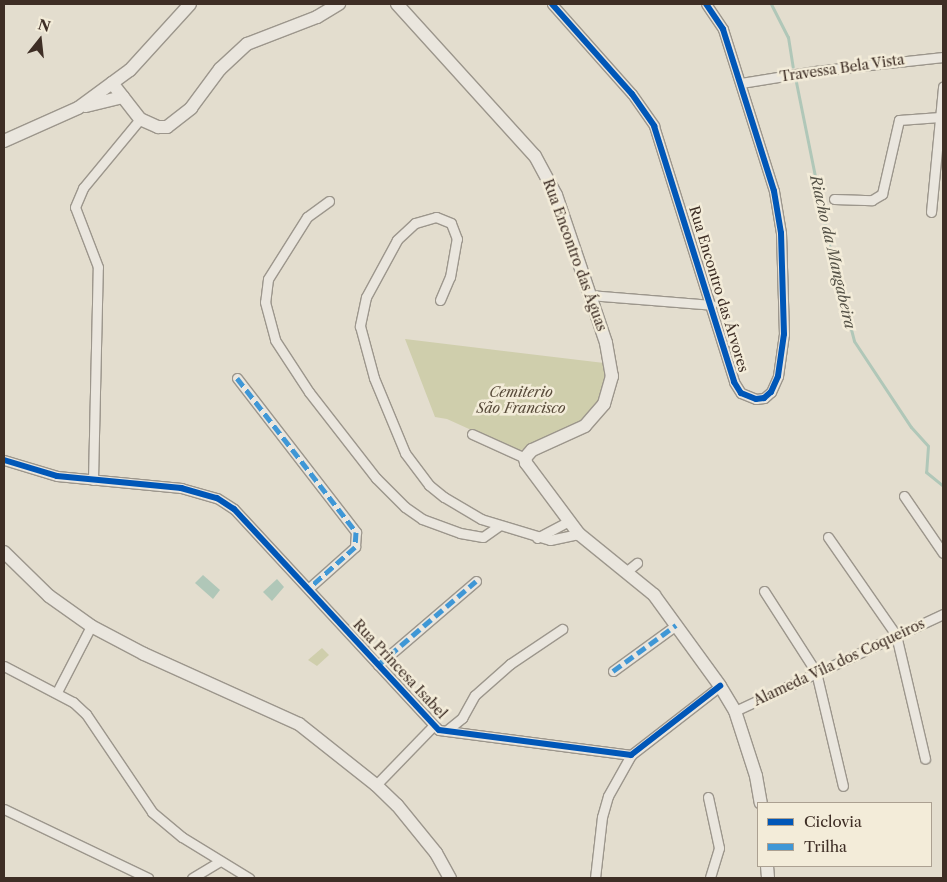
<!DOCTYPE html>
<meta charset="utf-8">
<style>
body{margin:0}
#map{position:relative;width:947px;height:882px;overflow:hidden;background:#e3ddce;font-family:"Libre Caslon Text",serif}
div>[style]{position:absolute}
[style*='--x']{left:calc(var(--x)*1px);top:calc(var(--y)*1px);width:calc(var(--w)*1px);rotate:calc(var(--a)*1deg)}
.green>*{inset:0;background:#cfceac}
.water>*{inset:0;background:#b0c7b8}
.stream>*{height:3px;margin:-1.5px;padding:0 1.5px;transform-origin:1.5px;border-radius:1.5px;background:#b0c7b8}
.roads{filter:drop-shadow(1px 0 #9c968c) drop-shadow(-1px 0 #9c968c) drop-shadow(0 1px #9c968c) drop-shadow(0 -1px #9c968c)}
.street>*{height:9px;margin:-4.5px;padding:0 4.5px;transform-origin:4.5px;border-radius:4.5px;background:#eae6de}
.secondary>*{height:12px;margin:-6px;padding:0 6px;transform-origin:6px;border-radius:6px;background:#eae6de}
.quiet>*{height:5px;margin-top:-2.5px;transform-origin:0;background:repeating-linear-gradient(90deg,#3f97d6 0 10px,transparent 0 15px)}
.cycleway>*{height:6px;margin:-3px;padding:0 3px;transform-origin:3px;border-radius:3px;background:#0057b8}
span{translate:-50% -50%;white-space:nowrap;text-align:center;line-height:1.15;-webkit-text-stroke:5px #f3ecd9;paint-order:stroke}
.street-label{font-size:14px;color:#3e2e25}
.park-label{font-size:14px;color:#584b3a;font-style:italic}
.water-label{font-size:15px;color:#555247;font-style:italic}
.frame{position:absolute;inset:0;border:5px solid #3e2e25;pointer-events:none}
.legend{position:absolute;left:757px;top:802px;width:175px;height:65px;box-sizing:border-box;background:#f3ecd9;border:1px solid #aba091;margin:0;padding:6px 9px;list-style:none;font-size:15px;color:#3e2e25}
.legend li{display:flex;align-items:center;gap:10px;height:25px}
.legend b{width:25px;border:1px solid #aba091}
.north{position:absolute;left:15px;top:15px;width:50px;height:50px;-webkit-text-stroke:4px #f3ecd9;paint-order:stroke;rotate:16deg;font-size:14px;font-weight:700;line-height:20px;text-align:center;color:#3e2e25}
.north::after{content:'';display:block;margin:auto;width:18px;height:22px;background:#3e2e25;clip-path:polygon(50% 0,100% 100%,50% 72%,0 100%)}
</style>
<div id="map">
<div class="green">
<i style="clip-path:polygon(405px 339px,604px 363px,604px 396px,593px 414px,558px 437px,518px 451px,447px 419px,435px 417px)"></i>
<i style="clip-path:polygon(322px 648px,329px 655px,317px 666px,308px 660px)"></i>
</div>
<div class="water">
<i style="clip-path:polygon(203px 575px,220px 590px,213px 599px,195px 583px)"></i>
<i style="clip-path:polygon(277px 579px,284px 587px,272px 601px,263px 592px)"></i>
</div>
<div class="stream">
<i style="--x:771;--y:4;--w:37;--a:63"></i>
<i style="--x:788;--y:37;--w:30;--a:81"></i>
<i style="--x:795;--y:77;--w:167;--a:78.6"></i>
<i style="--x:828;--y:241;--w:103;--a:75.4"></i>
<i style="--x:854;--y:341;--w:103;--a:56.5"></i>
<i style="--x:911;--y:427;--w:25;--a:48"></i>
<i style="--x:928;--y:446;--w:26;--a:94"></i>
<i style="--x:926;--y:472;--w:22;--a:39"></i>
</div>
<div class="roads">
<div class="street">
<i style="--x:552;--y:4;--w:120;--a:48.4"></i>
<i style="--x:632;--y:94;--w:39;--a:55"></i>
<i style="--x:654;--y:126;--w:268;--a:72.6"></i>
<i style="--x:734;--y:382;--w:13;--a:58"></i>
<i style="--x:741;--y:393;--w:16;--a:22"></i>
<i style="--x:756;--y:399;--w:8;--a:-7"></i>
<i style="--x:764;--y:398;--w:9;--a:-41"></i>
<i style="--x:771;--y:392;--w:17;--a:-66"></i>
<i style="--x:778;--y:376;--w:42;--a:-81.9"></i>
<i style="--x:784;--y:334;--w:101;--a:-91.7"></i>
<i style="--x:781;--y:233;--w:43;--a:-99.5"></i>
<i style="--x:774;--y:191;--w:170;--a:-107.5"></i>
<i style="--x:723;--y:29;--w:30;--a:-124"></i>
<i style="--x:741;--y:83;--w:75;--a:-9.2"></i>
<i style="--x:815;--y:71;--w:129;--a:-6.2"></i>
<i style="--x:834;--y:199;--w:38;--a:2"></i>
<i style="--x:872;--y:200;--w:12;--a:-31"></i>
<i style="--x:882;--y:194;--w:76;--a:-77.1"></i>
<i style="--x:899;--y:120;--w:41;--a:-4.2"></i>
<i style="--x:329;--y:201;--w:27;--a:144"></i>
<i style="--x:307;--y:217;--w:73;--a:122.2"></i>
<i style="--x:268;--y:279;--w:23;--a:97"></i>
<i style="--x:265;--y:302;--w:39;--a:75"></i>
<i style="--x:275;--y:340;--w:62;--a:56.8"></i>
<i style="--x:309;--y:392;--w:109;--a:52.1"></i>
<i style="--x:376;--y:478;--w:41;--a:45"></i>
<i style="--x:405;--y:507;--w:21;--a:35"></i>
<i style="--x:422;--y:519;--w:40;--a:20.2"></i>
<i style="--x:460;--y:533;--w:23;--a:10"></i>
<i style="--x:483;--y:537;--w:19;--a:-35"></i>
<i style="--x:931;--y:212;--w:126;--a:-84.5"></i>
<i style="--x:589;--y:295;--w:123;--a:4.6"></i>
<i style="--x:440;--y:300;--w:25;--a:-67"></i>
<i style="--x:450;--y:277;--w:39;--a:-80"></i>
<i style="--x:457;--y:239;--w:17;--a:-111"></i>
<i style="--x:451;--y:223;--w:16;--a:-158"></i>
<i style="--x:436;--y:217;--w:22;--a:164"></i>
<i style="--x:415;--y:223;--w:25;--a:137"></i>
<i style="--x:397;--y:240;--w:65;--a:118.5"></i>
<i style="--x:366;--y:297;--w:30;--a:102"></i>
<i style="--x:360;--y:326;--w:54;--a:74.9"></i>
<i style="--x:374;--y:378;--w:81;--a:67.5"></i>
<i style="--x:405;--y:453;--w:40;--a:53"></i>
<i style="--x:429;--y:485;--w:19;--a:39"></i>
<i style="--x:444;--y:497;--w:43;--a:30.7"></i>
<i style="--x:481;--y:519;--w:72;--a:16.9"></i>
<i style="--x:550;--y:540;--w:30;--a:-12"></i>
<i style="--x:237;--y:378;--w:195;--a:52.3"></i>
<i style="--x:356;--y:532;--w:15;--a:94"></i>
<i style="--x:355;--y:547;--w:62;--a:138.3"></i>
<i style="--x:472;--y:434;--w:58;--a:24.4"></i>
<i style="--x:4;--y:460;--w:55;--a:16.8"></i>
<i style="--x:57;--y:476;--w:125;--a:5.5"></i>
<i style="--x:181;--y:488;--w:37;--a:16"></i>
<i style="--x:217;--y:498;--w:20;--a:33"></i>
<i style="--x:234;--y:509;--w:301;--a:47.2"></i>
<i style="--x:439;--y:730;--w:194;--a:7.4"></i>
<i style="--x:631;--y:755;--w:113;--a:-37.8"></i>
<i style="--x:93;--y:480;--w:213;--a:-88.7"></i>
<i style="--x:98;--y:267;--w:64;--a:-111"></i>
<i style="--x:75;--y:207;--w:21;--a:-67"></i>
<i style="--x:83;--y:188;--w:89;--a:-50.4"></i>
<i style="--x:904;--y:496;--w:69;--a:55.6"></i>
<i style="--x:828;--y:537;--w:119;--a:55.2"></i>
<i style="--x:896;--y:635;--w:127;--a:76.8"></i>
<i style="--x:537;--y:538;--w:36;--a:-28"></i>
<i style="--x:627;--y:571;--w:13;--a:-39"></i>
<i style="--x:764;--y:591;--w:96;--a:57.3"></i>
<i style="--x:816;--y:672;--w:117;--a:76.7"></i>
<i style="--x:378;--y:665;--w:129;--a:-40.6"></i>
<i style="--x:4;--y:666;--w:78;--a:27.6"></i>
<i style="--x:73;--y:702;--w:18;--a:43"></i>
<i style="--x:86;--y:714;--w:118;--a:56"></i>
<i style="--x:152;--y:812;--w:39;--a:40"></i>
<i style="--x:182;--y:837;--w:79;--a:31.5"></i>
<i style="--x:613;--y:671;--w:78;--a:-36.1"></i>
<i style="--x:57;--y:692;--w:74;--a:-62.7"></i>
<i style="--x:735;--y:711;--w:230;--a:-25"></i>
<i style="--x:446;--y:731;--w:21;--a:-39"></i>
<i style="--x:462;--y:718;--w:26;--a:-61"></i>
<i style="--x:475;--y:695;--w:47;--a:-41.5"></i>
<i style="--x:510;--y:664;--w:63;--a:-33.9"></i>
<i style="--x:376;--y:785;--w:82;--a:-46"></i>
<i style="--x:708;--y:797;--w:52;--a:77.8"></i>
<i style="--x:719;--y:848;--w:31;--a:107"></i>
<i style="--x:4;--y:809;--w:160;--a:25.6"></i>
<i style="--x:192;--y:878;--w:33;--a:-31"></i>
<i style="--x:595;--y:878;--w:61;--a:-83.5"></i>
<i style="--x:602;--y:817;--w:22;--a:-74"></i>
<i style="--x:608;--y:796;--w:47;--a:-60.7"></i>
</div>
<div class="secondary">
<i style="--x:397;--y:4;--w:205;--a:47.8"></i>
<i style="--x:535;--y:156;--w:44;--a:61.7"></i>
<i style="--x:556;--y:195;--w:156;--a:71.3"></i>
<i style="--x:606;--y:343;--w:34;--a:80"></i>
<i style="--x:612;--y:376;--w:29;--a:106"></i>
<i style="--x:604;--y:404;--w:29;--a:131"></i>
<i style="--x:585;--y:426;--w:58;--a:155.6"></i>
<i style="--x:532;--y:450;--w:11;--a:131"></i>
<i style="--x:525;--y:458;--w:5;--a:79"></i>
<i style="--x:526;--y:463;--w:89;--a:53.3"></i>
<i style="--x:579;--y:534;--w:97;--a:39.1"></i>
<i style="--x:654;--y:595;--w:112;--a:54"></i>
<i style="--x:720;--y:686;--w:29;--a:59"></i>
<i style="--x:735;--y:711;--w:68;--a:72.1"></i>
<i style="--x:756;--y:776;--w:27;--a:80"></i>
<i style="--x:112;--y:83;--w:46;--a:52.1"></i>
<i style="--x:140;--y:119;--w:20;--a:24"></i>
<i style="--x:158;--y:127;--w:9;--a:0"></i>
<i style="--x:167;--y:127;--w:31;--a:-38"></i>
<i style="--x:191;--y:108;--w:49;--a:-53.4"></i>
<i style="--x:220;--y:69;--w:37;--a:-43"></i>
<i style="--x:247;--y:44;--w:75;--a:-21.1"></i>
<i style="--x:317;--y:17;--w:26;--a:-31"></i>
<i style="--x:86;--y:106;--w:38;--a:-14"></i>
<i style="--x:4;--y:141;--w:81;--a:-24"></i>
<i style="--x:78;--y:108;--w:64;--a:-36.2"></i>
<i style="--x:130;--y:70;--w:89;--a:-47.7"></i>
<i style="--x:4;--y:552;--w:63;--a:44.4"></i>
<i style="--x:49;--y:596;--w:52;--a:35.5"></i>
<i style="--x:91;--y:626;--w:60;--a:27.8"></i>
<i style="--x:144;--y:654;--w:170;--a:24.3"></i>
<i style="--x:299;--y:724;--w:98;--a:38.4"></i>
<i style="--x:376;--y:785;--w:29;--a:44"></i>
<i style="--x:397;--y:805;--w:62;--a:50.9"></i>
<i style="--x:436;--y:853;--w:29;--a:61"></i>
<i style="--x:767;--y:866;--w:12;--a:85"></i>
</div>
</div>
<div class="quiet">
<i style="--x:237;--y:378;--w:195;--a:52.3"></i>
<i style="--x:356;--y:532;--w:15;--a:94"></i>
<i style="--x:355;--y:547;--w:62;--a:138.3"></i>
<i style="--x:378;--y:665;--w:129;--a:-40.6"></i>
<i style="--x:613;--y:671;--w:78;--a:-36.1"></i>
</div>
<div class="cycleway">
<i style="--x:552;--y:4;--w:120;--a:48.4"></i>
<i style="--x:632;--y:94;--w:39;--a:55"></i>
<i style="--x:654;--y:126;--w:268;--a:72.6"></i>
<i style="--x:734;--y:382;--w:13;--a:58"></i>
<i style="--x:741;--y:393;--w:16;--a:22"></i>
<i style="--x:756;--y:399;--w:8;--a:-7"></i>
<i style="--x:764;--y:398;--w:9;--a:-41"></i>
<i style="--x:771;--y:392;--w:17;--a:-66"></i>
<i style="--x:778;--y:376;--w:42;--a:-81.9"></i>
<i style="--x:784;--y:334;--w:101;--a:-91.7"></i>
<i style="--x:781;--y:233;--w:43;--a:-99.5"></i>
<i style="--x:774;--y:191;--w:170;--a:-107.5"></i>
<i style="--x:723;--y:29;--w:30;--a:-124"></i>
<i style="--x:4;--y:460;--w:55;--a:16.8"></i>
<i style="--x:57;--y:476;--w:125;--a:5.5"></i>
<i style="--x:181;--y:488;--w:37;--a:16"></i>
<i style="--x:217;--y:498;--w:20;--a:33"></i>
<i style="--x:234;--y:509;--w:301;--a:47.2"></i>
<i style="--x:439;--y:730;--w:194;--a:7.4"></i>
<i style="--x:631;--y:755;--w:113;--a:-37.8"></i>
</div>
<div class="street-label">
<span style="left:842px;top:68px;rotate:-8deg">Travessa Bela Vista</span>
<span style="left:575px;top:255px;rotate:70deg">Rua Encontro das Águas</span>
<span style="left:719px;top:289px;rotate:73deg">Rua Encontro das Árvores</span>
<span style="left:839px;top:662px;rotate:-25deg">Alameda Vila dos Coqueiros</span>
<span style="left:400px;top:669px;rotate:47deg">Rua Princesa Isabel</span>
</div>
<div class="park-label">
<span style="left:521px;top:400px">Cemiterio<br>São Francisco</span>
</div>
<div class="water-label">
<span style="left:833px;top:252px;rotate:77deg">Riacho da Mangabeira</span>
</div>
<div class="frame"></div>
<ul class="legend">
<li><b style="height:6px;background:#0057b8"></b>Ciclovia</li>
<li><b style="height:6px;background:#3f97d6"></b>Trilha</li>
</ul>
<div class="north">N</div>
</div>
